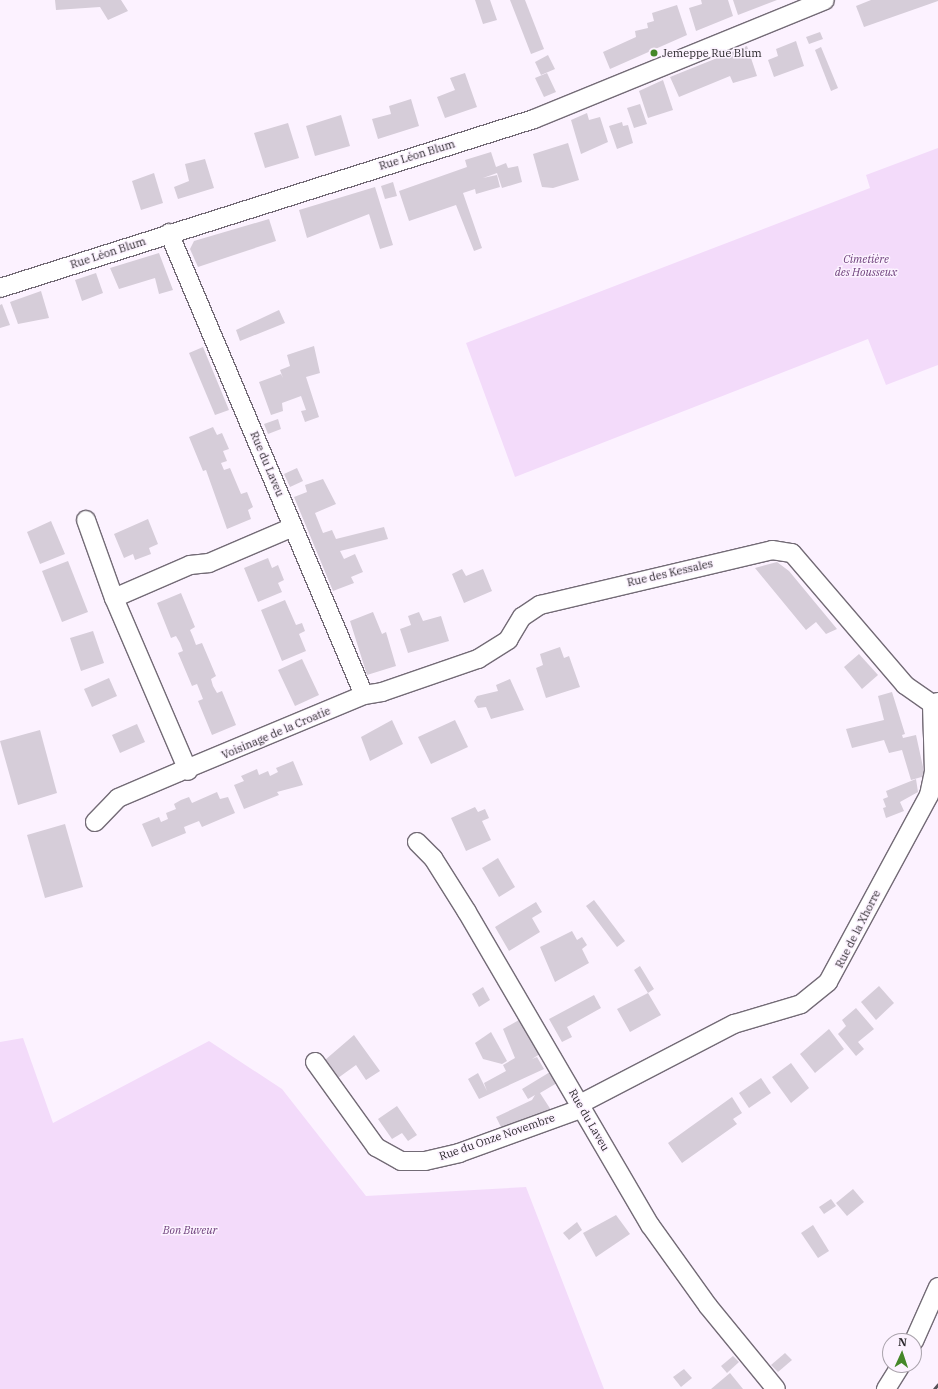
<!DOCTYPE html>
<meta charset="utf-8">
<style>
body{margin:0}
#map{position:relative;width:938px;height:1389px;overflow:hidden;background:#fcf2ff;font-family:"IBM Plex Serif",serif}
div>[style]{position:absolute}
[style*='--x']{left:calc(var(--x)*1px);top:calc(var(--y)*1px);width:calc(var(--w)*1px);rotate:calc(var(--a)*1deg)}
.green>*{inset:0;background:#f3dbfa}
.building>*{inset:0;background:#d6cdd9}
.roads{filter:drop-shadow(1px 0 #736b76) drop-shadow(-1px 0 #736b76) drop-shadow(0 1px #736b76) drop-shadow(0 -1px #736b76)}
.minor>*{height:18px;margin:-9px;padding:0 9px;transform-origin:9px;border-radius:9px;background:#fff}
.rail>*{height:3px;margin:-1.5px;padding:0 1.5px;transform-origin:1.5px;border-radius:1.5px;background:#575359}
.dots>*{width:11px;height:11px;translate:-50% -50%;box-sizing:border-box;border:2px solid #fcf2ff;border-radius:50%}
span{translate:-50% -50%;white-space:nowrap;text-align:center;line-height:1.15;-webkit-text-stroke:3px #fcf2ff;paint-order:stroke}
.poi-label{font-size:11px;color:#2c292d}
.left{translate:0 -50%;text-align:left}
.street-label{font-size:11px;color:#2c292d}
.park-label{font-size:11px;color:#6e417c;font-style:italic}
.north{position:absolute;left:882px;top:1333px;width:40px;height:40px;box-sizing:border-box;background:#fcf2ff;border:1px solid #a9a2ab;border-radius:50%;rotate:3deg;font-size:11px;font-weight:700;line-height:16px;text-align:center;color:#2c292d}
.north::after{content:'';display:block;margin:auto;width:14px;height:18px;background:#458729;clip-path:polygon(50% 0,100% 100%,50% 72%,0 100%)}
</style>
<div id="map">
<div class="green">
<i style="clip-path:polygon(938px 148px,938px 365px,886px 385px,868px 339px,515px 477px,466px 343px,870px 188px,866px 175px)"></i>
<i style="clip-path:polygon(23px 1038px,53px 1123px,209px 1041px,282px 1089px,366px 1196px,526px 1187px,604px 1389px,0 1389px,0 1042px)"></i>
</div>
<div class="building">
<i style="clip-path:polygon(55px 0,121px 0,128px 11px,108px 20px,100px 7px,56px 10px)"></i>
<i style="clip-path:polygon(475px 0,490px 0,497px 20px,483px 24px)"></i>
<i style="clip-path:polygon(510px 0,525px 0,544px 49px,531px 54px)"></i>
<i style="clip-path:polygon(701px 0,728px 0,733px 16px,696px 31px,689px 8px,702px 4px)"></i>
<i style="clip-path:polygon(733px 0,777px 0,738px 15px)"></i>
<i style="clip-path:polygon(871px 0,938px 0,938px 1px,864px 27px,856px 6px)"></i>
<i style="clip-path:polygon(677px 5px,687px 35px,610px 69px,603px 52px,636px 37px,635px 31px,648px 28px,647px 23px,654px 21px,652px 13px)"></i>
<i style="clip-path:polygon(820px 32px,823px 39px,809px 44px,806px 37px)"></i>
<i style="clip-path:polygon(796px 41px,804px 66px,774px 77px,768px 60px,778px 56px,776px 49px)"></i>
<i style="clip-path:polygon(747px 46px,757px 76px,733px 83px,730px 76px,679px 97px,670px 77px)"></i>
<i style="clip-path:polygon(821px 47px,838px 88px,831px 91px,815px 50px)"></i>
<i style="clip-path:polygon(548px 55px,555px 69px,541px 75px,535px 62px)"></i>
<i style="clip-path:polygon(465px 73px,477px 107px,445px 118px,437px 97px,455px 90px,450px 78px)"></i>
<i style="clip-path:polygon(547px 73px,556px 92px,544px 97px,535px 78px)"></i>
<i style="clip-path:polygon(663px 80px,673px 110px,648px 118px,639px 91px)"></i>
<i style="clip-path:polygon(411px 99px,419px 126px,378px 139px,372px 119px,391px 114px,389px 106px)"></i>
<i style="clip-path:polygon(640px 104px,647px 124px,634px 128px,627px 108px)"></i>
<i style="clip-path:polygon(587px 113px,589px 120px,600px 117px,608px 142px,581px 154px,571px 120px)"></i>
<i style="clip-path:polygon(341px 115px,350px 146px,315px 156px,306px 126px)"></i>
<i style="clip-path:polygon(622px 122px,623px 126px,628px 125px,633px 143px,617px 149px,609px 126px)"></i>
<i style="clip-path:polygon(288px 123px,299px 158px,265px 168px,254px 133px)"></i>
<i style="clip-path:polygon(568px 143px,579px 180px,553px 188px,542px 187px,533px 154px)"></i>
<i style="clip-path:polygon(491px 152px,496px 167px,506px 163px,508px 168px,518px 166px,522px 182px,502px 188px,497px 173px,483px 178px,497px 175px,500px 187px,476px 194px,475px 189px,463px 193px,482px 248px,474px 251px,456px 205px,409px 221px,399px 191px,467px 167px,465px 160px)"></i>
<i style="clip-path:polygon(205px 159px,214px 188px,178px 199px,174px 187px,189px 181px,185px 164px)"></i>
<i style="clip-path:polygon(154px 173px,163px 203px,141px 210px,132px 181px)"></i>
<i style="clip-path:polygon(393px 182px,397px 196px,385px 199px,381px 186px)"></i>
<i style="clip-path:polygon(375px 187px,393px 245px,380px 249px,369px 214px,307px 238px,299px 210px)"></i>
<i style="clip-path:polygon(269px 219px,276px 241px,198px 267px,190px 249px,194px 241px)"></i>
<i style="clip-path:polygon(159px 253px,173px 290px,159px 294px,155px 278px,119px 289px,110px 268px)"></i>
<i style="clip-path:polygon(96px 273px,103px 293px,82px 301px,75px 280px)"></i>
<i style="clip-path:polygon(41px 291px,49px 318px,18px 324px,10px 302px)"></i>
<i style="clip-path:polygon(2px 304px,10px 325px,0 328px,0 305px)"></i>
<i style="clip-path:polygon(279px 310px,285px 323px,240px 341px,236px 330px)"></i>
<i style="clip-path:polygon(314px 346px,320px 373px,306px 377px,319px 417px,305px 422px,301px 411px,306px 410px,301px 396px,282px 403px,283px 411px,271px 415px,259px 382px,281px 374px,283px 378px,280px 370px,290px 366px,287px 355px)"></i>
<i style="clip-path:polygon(203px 347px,229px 410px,215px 415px,189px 353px)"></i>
<i style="clip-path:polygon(278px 419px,281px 429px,268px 434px,264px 424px)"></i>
<i style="clip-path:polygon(213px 427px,217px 435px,222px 433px,229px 449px,223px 451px,227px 461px,221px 463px,224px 470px,230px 468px,241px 494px,247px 492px,253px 507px,248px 510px,251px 519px,227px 529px,206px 470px,203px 471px,189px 437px)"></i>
<i style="clip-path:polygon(297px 468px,303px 481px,290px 487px,284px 474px)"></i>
<i style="clip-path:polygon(323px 479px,336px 504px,315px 513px,323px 533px,332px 530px,336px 539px,384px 527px,388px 539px,340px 551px,344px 559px,355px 554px,363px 572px,351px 577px,354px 583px,333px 591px,294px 497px,307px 492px,305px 485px)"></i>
<i style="clip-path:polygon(148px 519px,158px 544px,149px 548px,151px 554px,135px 560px,133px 554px,124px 558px,114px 534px)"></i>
<i style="clip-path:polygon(51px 521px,65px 554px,40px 564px,27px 532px)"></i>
<i style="clip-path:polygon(268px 558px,272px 568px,278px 565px,284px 580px,278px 583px,282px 592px,258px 602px,244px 568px)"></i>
<i style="clip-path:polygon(68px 561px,88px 612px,62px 622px,42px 571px)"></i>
<i style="clip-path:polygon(777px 562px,789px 571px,837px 629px,826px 634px,816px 622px,806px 630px,755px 568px)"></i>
<i style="clip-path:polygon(462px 569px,466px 576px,483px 569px,492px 591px,464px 603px,452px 574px)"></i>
<i style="clip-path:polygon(181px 593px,195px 627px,190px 630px,193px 637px,196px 645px,202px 643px,216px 676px,211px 679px,213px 686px,217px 693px,222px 691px,236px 725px,212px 735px,198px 701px,203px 699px,197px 684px,192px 686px,178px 653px,183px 651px,180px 643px,176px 636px,171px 638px,157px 603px)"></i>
<i style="clip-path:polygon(285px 600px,296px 625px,302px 623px,305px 631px,299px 634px,306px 651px,282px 661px,261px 610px)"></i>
<i style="clip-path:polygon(373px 612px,382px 634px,386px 632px,396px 666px,367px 675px,350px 621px)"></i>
<i style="clip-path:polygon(419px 612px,423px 621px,441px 616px,449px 641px,408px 653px,400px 629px,411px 625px,408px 616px)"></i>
<i style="clip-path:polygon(93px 631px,104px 663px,81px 671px,70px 638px)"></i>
<i style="clip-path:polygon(560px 647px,564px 658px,569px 656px,580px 687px,546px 698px,536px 668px,543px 665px,540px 654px)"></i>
<i style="clip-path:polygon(859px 654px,878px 675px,862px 689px,844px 667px)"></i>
<i style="clip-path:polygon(302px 659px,319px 695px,295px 706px,278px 670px)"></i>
<i style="clip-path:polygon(109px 678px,117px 696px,92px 707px,84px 689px)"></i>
<i style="clip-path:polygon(510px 679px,524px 710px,491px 719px,486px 707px,478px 708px,474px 701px,477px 696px,498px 691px,496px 685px)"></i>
<i style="clip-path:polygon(892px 692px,905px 734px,902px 735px,903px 738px,916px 735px,925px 776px,911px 780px,902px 750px,889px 753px,884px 740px,852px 748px,846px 729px,884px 720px,878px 696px)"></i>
<i style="clip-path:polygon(392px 720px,403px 744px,370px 761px,361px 737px)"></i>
<i style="clip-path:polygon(455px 720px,468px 747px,431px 764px,418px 737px)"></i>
<i style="clip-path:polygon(137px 724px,145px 742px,120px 753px,112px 735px)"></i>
<i style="clip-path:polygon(40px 730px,57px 793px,18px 805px,0 741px)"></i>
<i style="clip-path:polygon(293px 761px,303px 785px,277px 792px,279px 795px,244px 809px,234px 785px,244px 781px,241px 776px,257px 769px,259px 775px,268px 771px,270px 776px,278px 772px,276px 768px)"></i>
<i style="clip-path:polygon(916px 779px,918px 792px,900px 802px,904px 811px,886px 818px,883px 808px,886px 807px,883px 799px,888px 797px,886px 791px)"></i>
<i style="clip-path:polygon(217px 792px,220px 799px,228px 797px,235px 813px,202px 827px,199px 821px,184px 827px,186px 833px,152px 847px,142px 824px,159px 817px,161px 822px,168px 819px,166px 813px,176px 809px,174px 804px,181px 800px,189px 797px,192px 803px)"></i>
<i style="clip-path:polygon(475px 807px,478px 812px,485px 809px,489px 818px,482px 821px,491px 840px,466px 851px,451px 818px)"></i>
<i style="clip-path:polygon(65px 824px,83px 887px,45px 898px,27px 835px)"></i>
<i style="clip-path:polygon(498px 858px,515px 887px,499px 897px,482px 868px)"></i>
<i style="clip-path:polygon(594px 900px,625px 941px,617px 947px,586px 906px)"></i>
<i style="clip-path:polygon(536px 902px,542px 912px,532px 918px,540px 932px,509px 951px,495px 927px)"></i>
<i style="clip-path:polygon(572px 931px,577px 940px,582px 937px,587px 945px,582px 949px,589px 963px,555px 982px,540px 947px)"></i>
<i style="clip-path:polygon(640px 966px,654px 989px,648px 993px,661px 1015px,630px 1032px,617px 1009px,648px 993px,634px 970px)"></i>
<i style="clip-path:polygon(879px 986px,894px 1003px,876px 1020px,861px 1002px)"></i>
<i style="clip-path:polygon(483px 987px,490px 1000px,479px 1007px,472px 994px)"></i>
<i style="clip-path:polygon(594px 995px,601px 1008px,567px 1027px,572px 1037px,562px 1042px,549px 1019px)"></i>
<i style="clip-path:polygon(856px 1008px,874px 1029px,858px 1042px,864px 1049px,856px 1056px,838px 1034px,846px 1026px,842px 1020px)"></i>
<i style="clip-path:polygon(519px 1020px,540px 1054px,532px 1059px,537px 1057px,544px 1069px,479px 1099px,468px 1079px,478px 1073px,487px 1091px,484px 1083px,506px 1071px,503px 1065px,515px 1058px,503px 1029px)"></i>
<i style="clip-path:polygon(829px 1029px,844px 1049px,815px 1073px,800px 1054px)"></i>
<i style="clip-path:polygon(491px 1032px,507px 1061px,502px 1064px,483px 1059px,475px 1043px)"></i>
<i style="clip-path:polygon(354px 1035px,380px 1071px,366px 1080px,356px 1065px,338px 1078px,325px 1060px)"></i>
<i style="clip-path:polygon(791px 1063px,809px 1088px,791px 1103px,772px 1077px)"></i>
<i style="clip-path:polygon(550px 1072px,557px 1083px,540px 1093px,551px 1110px,502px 1129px,496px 1117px,532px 1100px,535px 1095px,528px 1099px,522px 1089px)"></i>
<i style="clip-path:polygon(761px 1078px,771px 1093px,749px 1108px,739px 1093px)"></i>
<i style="clip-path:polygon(732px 1097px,742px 1113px,733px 1119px,737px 1124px,682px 1163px,668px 1143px)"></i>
<i style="clip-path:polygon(397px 1106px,417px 1135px,408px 1141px,402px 1133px,392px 1139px,378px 1119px)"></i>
<i style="clip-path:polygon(853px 1189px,864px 1202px,847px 1216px,836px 1203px)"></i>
<i style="clip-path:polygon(831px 1199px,836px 1206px,824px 1214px,819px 1207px)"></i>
<i style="clip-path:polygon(616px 1215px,630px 1234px,596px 1257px,583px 1233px)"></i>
<i style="clip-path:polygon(577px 1222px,582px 1230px,569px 1240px,563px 1233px)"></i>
<i style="clip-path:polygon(813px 1225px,829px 1251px,818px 1258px,801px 1233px)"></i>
<i style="clip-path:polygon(785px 1353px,792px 1360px,778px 1372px,771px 1365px)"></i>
<i style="clip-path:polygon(733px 1356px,739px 1362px,727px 1373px,721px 1366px)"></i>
<i style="clip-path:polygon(684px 1369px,692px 1378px,681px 1387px,673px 1377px)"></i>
<i style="clip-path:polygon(730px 1373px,743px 1389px,711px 1389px)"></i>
</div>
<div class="roads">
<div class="minor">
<i style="--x:169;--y:233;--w:501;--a:67.12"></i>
<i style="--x:0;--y:288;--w:560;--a:-17.56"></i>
<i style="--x:534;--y:119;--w:314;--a:-22.2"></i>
<i style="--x:86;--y:520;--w:83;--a:70.3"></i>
<i style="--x:114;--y:598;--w:188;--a:66.8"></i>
<i style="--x:114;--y:598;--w:83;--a:-23.5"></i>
<i style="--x:190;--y:565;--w:19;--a:-6"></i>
<i style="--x:209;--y:563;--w:91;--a:-23.2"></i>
<i style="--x:95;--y:822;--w:33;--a:-46"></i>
<i style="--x:118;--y:798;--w:66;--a:-23.1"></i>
<i style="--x:179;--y:772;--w:200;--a:-22.6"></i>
<i style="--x:364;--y:695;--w:18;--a:-9"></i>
<i style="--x:382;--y:692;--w:102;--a:-19"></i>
<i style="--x:478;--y:659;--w:36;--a:-32"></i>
<i style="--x:508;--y:640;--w:27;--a:-59"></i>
<i style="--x:522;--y:617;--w:22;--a:-34"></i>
<i style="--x:540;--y:605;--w:238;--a:-13.3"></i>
<i style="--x:772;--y:550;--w:20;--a:9"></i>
<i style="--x:792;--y:553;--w:174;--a:49.4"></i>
<i style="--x:905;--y:685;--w:33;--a:35"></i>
<i style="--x:932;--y:704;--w:6;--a:-18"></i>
<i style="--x:417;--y:842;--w:23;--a:45"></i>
<i style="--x:433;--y:858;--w:64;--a:57.8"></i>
<i style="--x:467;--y:912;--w:363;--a:59.7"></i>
<i style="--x:650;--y:1225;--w:100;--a:54.4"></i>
<i style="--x:708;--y:1306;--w:107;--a:50.7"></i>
<i style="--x:315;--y:1062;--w:105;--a:54.3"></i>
<i style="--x:376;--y:1147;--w:29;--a:29"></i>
<i style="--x:401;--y:1161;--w:24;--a:0"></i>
<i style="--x:425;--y:1161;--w:35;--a:-13"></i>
<i style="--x:459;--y:1153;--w:132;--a:-19.9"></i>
<i style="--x:580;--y:1104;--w:174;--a:-27.5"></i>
<i style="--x:734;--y:1024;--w:70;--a:-16.6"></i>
<i style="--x:801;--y:1004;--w:35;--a:-39"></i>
<i style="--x:828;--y:982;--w:213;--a:-61.6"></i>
<i style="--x:929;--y:795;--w:24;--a:-78"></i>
<i style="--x:934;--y:772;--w:68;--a:-91.7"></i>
<i style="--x:914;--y:1341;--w:59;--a:-66"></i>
<i style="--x:886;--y:1389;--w:28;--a:-58"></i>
</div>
</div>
<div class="rail">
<i style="--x:934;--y:1389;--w:6;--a:-51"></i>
</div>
<div class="dots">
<i style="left:654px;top:53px;background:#458729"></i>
</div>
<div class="poi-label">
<span class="left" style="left:662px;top:53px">Jemeppe Rue Blum</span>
</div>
<div class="street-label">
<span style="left:417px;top:155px;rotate:-17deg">Rue Léon Blum</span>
<span style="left:108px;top:253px;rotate:-18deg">Rue Léon Blum</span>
<span style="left:267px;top:464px;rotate:67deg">Rue du Laveu</span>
<span style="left:670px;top:573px;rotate:-13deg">Rue des Kessales</span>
<span style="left:276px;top:733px;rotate:-23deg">Voisinage de la Croatie</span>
<span style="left:858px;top:929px;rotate:-63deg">Rue de la Xhorre</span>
<span style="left:589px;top:1120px;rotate:60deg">Rue du Laveu</span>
<span style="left:497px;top:1137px;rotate:-19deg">Rue du Onze Novembre</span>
</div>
<div class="park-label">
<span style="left:866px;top:266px">Cimetière<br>des Housseux</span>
<span style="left:190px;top:1230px">Bon Buveur</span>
</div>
<div class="north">N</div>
</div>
